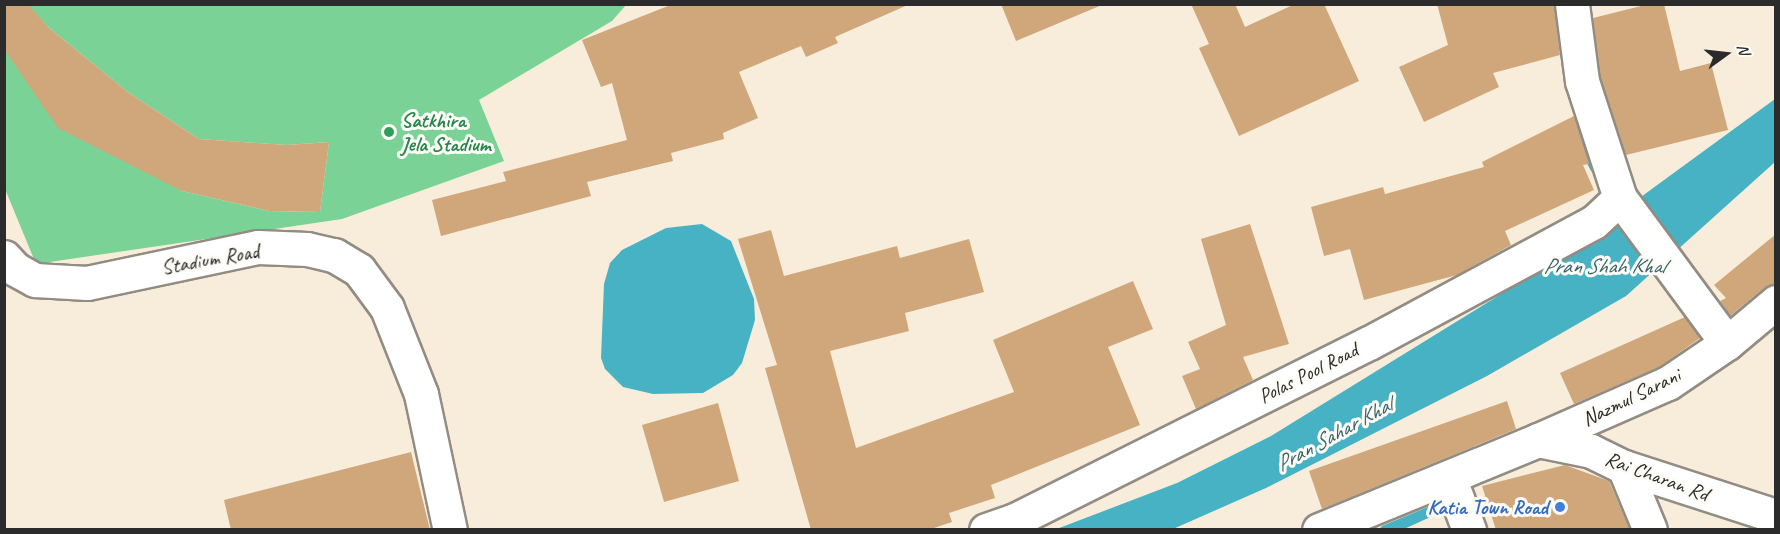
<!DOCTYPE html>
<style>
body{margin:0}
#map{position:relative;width:1780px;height:534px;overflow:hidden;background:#f8eddb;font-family:Caveat,sans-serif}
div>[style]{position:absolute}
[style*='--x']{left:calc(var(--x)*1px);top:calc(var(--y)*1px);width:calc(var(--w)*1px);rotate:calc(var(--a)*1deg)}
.green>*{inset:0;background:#7bd296}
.water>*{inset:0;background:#47b2c4}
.stream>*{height:10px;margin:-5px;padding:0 5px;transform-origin:5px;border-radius:5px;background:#47b2c4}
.building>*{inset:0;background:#d0a77a}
.roads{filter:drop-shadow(2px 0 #928c83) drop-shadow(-2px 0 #928c83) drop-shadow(0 2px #928c83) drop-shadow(0 -2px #928c83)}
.street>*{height:33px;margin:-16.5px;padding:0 16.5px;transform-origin:16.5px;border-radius:16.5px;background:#fff}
.secondary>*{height:33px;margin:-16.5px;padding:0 16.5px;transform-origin:16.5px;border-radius:16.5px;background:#fff}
.dots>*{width:16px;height:16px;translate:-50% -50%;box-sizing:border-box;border:3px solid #fdfcf7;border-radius:50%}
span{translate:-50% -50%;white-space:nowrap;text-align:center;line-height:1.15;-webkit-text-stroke:6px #fdfcf7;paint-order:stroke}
.leisure-label{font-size:21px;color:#27864d;font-weight:700}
.left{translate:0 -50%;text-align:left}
.street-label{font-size:21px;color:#2b2b2b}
.shop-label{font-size:21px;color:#366cbe;font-weight:700}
.right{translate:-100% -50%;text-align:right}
.water-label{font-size:22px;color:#366168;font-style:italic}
.frame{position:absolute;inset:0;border:6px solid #2b2b2b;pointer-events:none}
.north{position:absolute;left:1696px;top:24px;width:60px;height:60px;-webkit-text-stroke:4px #fdfcf7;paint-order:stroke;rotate:75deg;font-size:16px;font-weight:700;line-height:24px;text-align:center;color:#2b2b2b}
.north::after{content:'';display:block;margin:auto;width:21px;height:27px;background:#2b2b2b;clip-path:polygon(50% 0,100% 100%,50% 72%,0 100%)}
</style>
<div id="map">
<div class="green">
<i style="clip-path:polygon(28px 5px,626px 5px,612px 21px,479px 100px,504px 161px,342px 219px,36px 264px,5px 189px,4px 49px,182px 191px,269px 211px,320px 212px,329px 142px,287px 145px,199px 139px,129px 93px,48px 27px)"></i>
</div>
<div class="water">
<i style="clip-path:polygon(1775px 99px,1775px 162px,1626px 296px,1487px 376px,1266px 488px,1173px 529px,1054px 530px,1177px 483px,1271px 436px,1545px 267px)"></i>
<i style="clip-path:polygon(702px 224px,731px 241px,754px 299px,755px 320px,742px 363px,733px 375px,703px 393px,653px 394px,623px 387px,605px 369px,601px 358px,604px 284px,610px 263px,622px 250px,666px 228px)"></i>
</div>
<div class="stream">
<i style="--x:1579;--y:120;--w:30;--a:78"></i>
<i style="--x:1585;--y:149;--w:21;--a:62"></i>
<i style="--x:1385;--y:530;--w:55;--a:-22.4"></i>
<i style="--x:1436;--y:509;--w:51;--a:155.5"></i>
</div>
<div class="building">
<i style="clip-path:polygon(4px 4px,28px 4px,48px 27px,129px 93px,199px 139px,287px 145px,329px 142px,320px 212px,269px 211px,182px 191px,58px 128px,4px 49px)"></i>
<i style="clip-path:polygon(673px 4px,910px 4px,835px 37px,838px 43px,806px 57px,801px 46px,739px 72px,758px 118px,723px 133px,724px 139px,671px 153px,673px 161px,587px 182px,591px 196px,441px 236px,432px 200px,506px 181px,503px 172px,627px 140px,612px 83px,601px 87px,582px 40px)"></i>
<i style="clip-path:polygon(1001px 4px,1102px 4px,1102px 5px,1016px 41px)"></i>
<i style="clip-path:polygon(1191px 4px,1235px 4px,1245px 27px,1295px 4px,1324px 4px,1359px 81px,1239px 136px,1199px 48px,1209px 44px)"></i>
<i style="clip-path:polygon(1437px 4px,1554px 4px,1560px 55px,1493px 73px,1499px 87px,1424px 122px,1399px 67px,1448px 45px)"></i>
<i style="clip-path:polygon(1649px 4px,1664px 4px,1680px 71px,1711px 63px,1728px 130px,1626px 155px,1600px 77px,1593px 18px)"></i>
<i style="clip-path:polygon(1574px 116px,1589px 164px,1583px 165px,1594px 190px,1505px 231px,1511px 245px,1457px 275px,1364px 300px,1350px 249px,1324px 256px,1311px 207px,1383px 187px,1385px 194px,1484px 167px,1482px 162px)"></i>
<i style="clip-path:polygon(1250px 224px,1289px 344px,1243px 357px,1253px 380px,1196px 409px,1182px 376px,1200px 369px,1188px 342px,1226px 325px,1201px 239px)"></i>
<i style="clip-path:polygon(771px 230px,784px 276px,897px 246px,900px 258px,969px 239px,984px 292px,905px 313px,909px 331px,830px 351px,856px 448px,1014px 392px,993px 340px,1133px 281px,1153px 329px,1108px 347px,1140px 425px,991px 485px,995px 498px,949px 513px,952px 522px,928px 530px,811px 530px,765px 368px,777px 365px,738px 239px)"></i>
<i style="clip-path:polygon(1776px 234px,1776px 284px,1764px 288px,1730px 316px,1720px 301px,1726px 298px,1714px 285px)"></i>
<i style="clip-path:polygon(1685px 317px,1700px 338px,1659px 367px,1574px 404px,1560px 373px)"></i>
<i style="clip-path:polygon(1507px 401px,1516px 429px,1322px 509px,1309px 471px)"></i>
<i style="clip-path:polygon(718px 403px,739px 481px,664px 502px,642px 425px)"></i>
<i style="clip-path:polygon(411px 452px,430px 530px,231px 530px,224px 500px)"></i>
<i style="clip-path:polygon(1565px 465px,1609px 481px,1630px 530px,1496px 530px,1482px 486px)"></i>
</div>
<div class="roads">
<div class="street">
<i style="--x:1572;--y:4;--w:78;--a:82.6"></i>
<i style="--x:1582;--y:81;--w:123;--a:72"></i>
<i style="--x:1620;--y:198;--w:180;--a:53.6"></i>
<i style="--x:4;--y:257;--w:16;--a:47"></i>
<i style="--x:15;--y:269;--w:23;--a:29"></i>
<i style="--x:35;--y:280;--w:52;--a:3.3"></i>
<i style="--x:87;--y:283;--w:175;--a:-11.9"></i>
<i style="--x:258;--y:247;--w:49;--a:2.3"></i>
<i style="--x:307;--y:249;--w:28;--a:13"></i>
<i style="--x:334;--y:255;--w:29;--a:31"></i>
<i style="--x:359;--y:270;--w:47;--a:53.6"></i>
<i style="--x:387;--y:308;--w:92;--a:68.4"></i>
<i style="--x:421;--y:394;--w:139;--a:78"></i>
<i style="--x:1538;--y:440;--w:142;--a:-23.7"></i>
<i style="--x:1668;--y:383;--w:71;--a:-34.1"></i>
<i style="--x:1727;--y:343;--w:64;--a:-39.9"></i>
<i style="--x:1538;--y:440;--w:54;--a:11.7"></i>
<i style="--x:1591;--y:451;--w:37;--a:26"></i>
<i style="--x:1624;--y:467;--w:160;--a:17.9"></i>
<i style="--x:1449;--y:477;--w:57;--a:69.3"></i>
</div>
<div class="secondary">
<i style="--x:1624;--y:467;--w:68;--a:67.6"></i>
<i style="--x:986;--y:530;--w:31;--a:-19"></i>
<i style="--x:1015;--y:520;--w:396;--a:-26.6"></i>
<i style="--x:1369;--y:343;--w:255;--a:-28.3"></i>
<i style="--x:1594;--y:222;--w:35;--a:-43"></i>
<i style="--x:1319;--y:530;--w:237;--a:-22.3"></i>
</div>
</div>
<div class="dots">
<i style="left:389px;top:132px;background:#2e9e5b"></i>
<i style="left:1560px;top:507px;background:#3f7fe0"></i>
</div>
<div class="leisure-label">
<span class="left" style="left:401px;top:132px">Satkhira<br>Jela Stadium</span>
</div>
<div class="street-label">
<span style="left:210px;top:259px;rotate:-10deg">Stadium Road</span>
<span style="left:1308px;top:373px;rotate:-27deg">Polas Pool Road</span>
<span style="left:1631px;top:397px;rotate:-26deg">Nazmul Sarani</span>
<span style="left:1657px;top:476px;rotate:20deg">Rai Charan Rd</span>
</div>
<div class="shop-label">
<span class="right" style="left:1548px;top:507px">Katia Town Road</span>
</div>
<div class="water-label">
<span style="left:1604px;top:267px">Pran Shah Khal</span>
<span style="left:1334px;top:435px;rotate:-29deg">Pran Sahar Khal</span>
</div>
<div class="frame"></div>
<div class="north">N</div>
</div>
